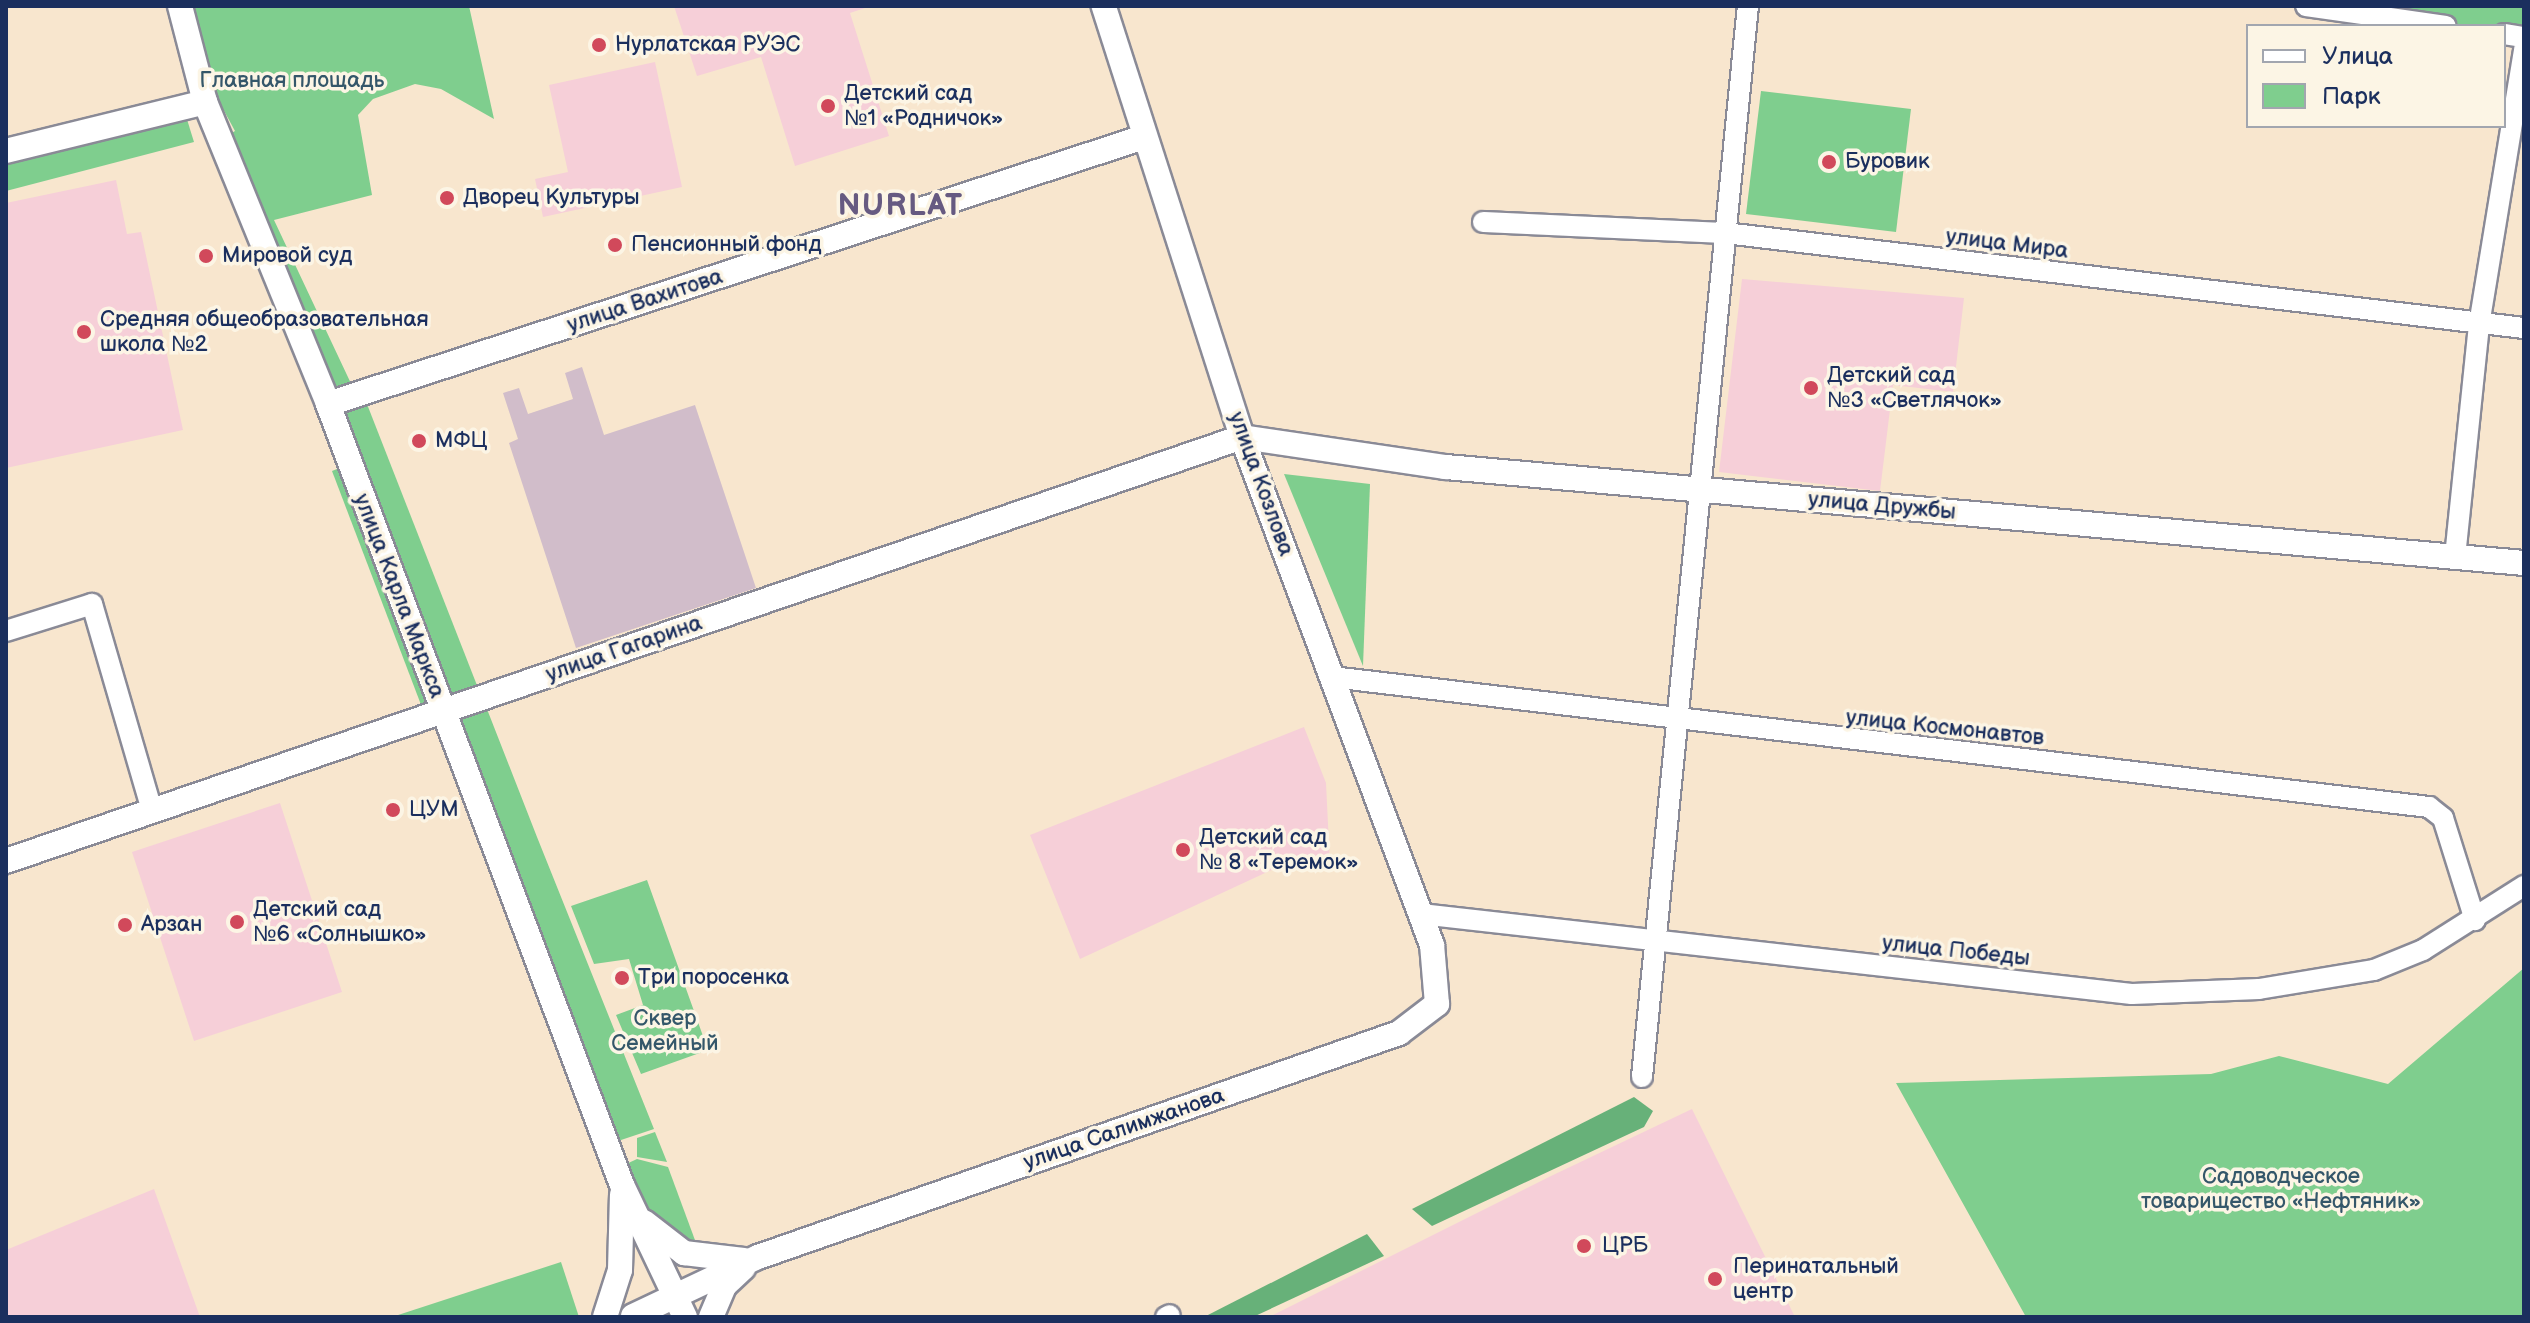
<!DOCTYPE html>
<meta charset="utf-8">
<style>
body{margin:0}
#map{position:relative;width:2530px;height:1323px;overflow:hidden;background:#f8e6ce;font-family:"Balsamiq Sans",sans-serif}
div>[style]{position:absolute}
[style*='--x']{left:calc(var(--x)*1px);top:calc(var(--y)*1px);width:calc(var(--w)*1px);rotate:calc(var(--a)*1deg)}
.built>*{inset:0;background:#f6cfd8}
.industrial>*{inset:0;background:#d1bdca}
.green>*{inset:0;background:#7fce8e}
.forest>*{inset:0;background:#67b179}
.roads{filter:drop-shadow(2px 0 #8a8a96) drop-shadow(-2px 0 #8a8a96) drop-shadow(0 2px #8a8a96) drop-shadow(0 -2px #8a8a96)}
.minor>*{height:20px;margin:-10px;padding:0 10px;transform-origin:10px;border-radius:10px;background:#fff}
.tertiary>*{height:24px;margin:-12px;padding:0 12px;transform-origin:12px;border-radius:12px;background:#fff}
.dots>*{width:22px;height:22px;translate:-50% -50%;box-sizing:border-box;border:4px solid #fcf5e5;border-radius:50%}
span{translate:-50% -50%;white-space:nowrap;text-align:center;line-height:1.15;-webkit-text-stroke:7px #fcf5e5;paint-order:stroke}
.poi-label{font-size:22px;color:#1b2f5e}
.left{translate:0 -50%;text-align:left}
.park-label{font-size:22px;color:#34576a}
.street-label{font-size:22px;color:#1b2f5e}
.district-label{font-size:30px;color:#665a81;font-weight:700;letter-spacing:2px}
.frame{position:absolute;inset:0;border:8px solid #1b2f5e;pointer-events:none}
.legend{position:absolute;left:2246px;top:24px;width:260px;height:104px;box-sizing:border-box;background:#fcf5e5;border:2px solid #a2a6af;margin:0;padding:10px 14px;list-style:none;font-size:24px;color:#1b2f5e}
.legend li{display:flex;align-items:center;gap:16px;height:40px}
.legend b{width:40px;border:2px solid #a2a6af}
</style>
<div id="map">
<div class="built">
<i style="clip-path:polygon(674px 6px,871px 6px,850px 13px,889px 136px,795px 166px,761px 57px,697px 76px)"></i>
<i style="clip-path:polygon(655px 62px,682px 187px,543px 217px,535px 179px,568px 172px,549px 85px)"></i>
<i style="clip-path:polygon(116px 180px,127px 234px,141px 232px,183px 430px,6px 468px,6px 203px)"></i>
<i style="clip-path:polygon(1742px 279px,1964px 298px,1953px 392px,1893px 385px,1880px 491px,1719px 472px)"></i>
<i style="clip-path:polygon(1304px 727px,1326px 783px,1330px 865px,1276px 868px,1080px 959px,1030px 835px)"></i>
<i style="clip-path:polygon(280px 803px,342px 992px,194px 1041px,132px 852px)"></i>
<i style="clip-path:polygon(1692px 1109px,1795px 1317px,1269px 1317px,1551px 1176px)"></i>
<i style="clip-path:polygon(154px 1189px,200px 1317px,6px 1317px,6px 1250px)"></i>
</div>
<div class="industrial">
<i style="clip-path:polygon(582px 367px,604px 435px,695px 405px,756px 588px,576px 648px,509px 443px,518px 439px,503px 393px,519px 388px,528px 414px,573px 399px,565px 373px)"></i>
</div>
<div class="green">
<i style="clip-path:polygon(193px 6px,469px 6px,494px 119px,441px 89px,415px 84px,373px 99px,358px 115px,372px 195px,274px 220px,355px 392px,329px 400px,223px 138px,235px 131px,216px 96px)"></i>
<i style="clip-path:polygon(2329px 6px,2524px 6px,2524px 27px,2523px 33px)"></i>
<i style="clip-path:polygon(1761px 91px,1911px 109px,1896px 232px,1746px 214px)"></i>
<i style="clip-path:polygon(185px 113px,194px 142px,6px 191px,6px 159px)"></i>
<i style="clip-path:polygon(365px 399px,480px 693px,446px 705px,333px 409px)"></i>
<i style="clip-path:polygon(347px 465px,437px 706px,423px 710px,332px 471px)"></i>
<i style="clip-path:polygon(1284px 474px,1370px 484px,1363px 666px)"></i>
<i style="clip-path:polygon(485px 704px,537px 837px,654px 1129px,615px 1142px,451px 716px)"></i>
<i style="clip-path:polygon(647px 880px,708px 1050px,641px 1074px,616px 1015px,643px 1005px,629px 959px,594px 964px,571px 906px)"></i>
<i style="clip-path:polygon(2524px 968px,2524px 1317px,2026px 1317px,1896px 1083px,2211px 1074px,2279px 1056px,2388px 1084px)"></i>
<i style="clip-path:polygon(655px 1132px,667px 1162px,637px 1157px,637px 1138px)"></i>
<i style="clip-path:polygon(637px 1159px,668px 1167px,699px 1251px,655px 1225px,622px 1166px)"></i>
<i style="clip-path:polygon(561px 1262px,579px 1317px,395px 1317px,395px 1316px)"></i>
</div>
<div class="forest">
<i style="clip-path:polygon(1634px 1097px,1653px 1111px,1644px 1127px,1432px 1226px,1412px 1209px)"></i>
<i style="clip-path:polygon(1367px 1234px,1384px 1256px,1253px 1317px,1204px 1317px)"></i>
</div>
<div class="roads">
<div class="minor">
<i style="--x:2306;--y:6;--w:141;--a:8.1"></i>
<i style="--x:2504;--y:34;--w:20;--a:9"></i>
<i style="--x:1483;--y:222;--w:242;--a:2.6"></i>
<i style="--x:1725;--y:233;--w:805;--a:6.78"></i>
<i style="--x:2455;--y:557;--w:233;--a:-84.1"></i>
<i style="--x:2479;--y:325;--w:280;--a:-80.7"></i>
<i style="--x:6;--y:631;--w:90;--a:-17.4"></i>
<i style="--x:92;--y:604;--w:216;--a:73.8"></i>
<i style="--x:1332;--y:677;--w:1105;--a:6.76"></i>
<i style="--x:2429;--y:807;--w:18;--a:38"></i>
<i style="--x:2443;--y:818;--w:107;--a:72.6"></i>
<i style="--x:1421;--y:914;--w:715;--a:6.42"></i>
<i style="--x:2132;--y:994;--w:127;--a:-2.3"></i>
<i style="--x:2259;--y:989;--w:117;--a:-9.4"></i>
<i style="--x:2374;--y:970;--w:53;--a:-22.2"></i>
<i style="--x:2423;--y:950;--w:120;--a:-32.4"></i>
<i style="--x:1642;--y:1077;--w:1076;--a:-84.35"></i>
<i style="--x:1166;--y:1317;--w:4;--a:-27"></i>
</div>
<div class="tertiary">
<i style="--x:180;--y:6;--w:99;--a:75.4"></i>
<i style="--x:205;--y:102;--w:326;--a:67.8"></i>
<i style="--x:328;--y:404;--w:835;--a:69.37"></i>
<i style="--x:622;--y:1185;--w:146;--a:64.5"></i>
<i style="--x:6;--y:151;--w:205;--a:-13.8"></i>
<i style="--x:328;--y:404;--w:859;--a:-18.12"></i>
<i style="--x:1242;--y:437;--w:206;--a:8.4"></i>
<i style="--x:1446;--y:467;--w:1082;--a:5.09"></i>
<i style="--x:6;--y:861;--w:1307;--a:-18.93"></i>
<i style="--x:644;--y:1222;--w:51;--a:37.8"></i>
<i style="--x:684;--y:1253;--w:60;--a:6.7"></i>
<i style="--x:633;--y:1316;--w:138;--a:-25.3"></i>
<i style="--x:758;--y:1257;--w:679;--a:-19.26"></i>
<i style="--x:1399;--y:1033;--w:48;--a:-37.3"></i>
<i style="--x:1437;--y:1004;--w:59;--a:-94.8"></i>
<i style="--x:1432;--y:945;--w:542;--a:-110.51"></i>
<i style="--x:1242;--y:437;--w:453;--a:-107.8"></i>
<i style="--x:605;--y:1317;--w:49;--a:-72.3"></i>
<i style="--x:620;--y:1270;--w:75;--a:-88.5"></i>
<i style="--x:711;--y:1317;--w:34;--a:-67"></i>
<i style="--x:724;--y:1286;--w:26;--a:-43"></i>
</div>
</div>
<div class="dots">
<i style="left:599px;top:45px;background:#d1495b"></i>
<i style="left:828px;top:106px;background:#d1495b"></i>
<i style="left:1829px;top:162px;background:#d1495b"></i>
<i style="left:447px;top:198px;background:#d1495b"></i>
<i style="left:615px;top:245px;background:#d1495b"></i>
<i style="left:206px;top:256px;background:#d1495b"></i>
<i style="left:84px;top:332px;background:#d1495b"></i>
<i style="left:1811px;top:388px;background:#d1495b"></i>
<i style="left:419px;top:441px;background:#d1495b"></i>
<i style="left:393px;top:810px;background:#d1495b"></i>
<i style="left:1183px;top:850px;background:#d1495b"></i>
<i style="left:237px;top:922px;background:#d1495b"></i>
<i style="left:125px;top:925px;background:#d1495b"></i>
<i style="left:622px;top:978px;background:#d1495b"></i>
<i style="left:1584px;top:1246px;background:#d1495b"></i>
<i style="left:1715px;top:1279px;background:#d1495b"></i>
</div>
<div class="poi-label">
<span class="left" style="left:615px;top:45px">Нурлатская РУЭС</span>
<span class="left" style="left:844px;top:106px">Детский сад<br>№1 «Родничок»</span>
<span class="left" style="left:1845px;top:162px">Буровик</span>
<span class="left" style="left:463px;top:198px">Дворец Культуры</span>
<span class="left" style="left:631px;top:245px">Пенсионный фонд</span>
<span class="left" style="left:222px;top:256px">Мировой суд</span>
<span class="left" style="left:100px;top:332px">Средняя общеобразовательная<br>школа №2</span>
<span class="left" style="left:1827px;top:388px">Детский сад<br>№3 «Светлячок»</span>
<span class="left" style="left:435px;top:441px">МФЦ</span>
<span class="left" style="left:409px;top:810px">ЦУМ</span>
<span class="left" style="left:1199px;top:850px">Детский сад<br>№ 8 «Теремок»</span>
<span class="left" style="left:253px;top:922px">Детский сад<br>№6 «Солнышко»</span>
<span class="left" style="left:141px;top:925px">Арзан</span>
<span class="left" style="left:638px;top:978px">Три поросенка</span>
<span class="left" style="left:1602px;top:1246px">ЦРБ</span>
<span class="left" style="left:1733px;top:1279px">Перинатальный<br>центр</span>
</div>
<div class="park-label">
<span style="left:292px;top:81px">Главная площадь</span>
<span style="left:665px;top:1031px">Сквер<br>Семейный</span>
<span style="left:2281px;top:1189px">Садоводческое<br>товарищество «Нефтяник»</span>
</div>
<div class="street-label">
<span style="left:2007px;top:244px;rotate:7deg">улица Мира</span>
<span style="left:645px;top:301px;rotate:-18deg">улица Вахитова</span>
<span style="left:1261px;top:484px;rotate:70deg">улица Козлова</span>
<span style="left:1882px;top:506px;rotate:5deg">улица Дружбы</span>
<span style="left:399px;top:596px;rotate:69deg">улица Карла Маркса</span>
<span style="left:624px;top:649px;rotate:-19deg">улица Гагарина</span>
<span style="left:1945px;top:728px;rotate:6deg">улица Космонавтов</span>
<span style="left:1956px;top:951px;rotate:6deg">улица Победы</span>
<span style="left:1124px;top:1129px;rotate:-19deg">улица Салимжанова</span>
</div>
<div class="district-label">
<span style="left:901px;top:206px">NURLAT</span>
</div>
<div class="frame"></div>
<ul class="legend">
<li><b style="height:10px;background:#fff"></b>Улица</li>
<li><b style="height:22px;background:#7fce8e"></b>Парк</li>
</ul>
</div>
